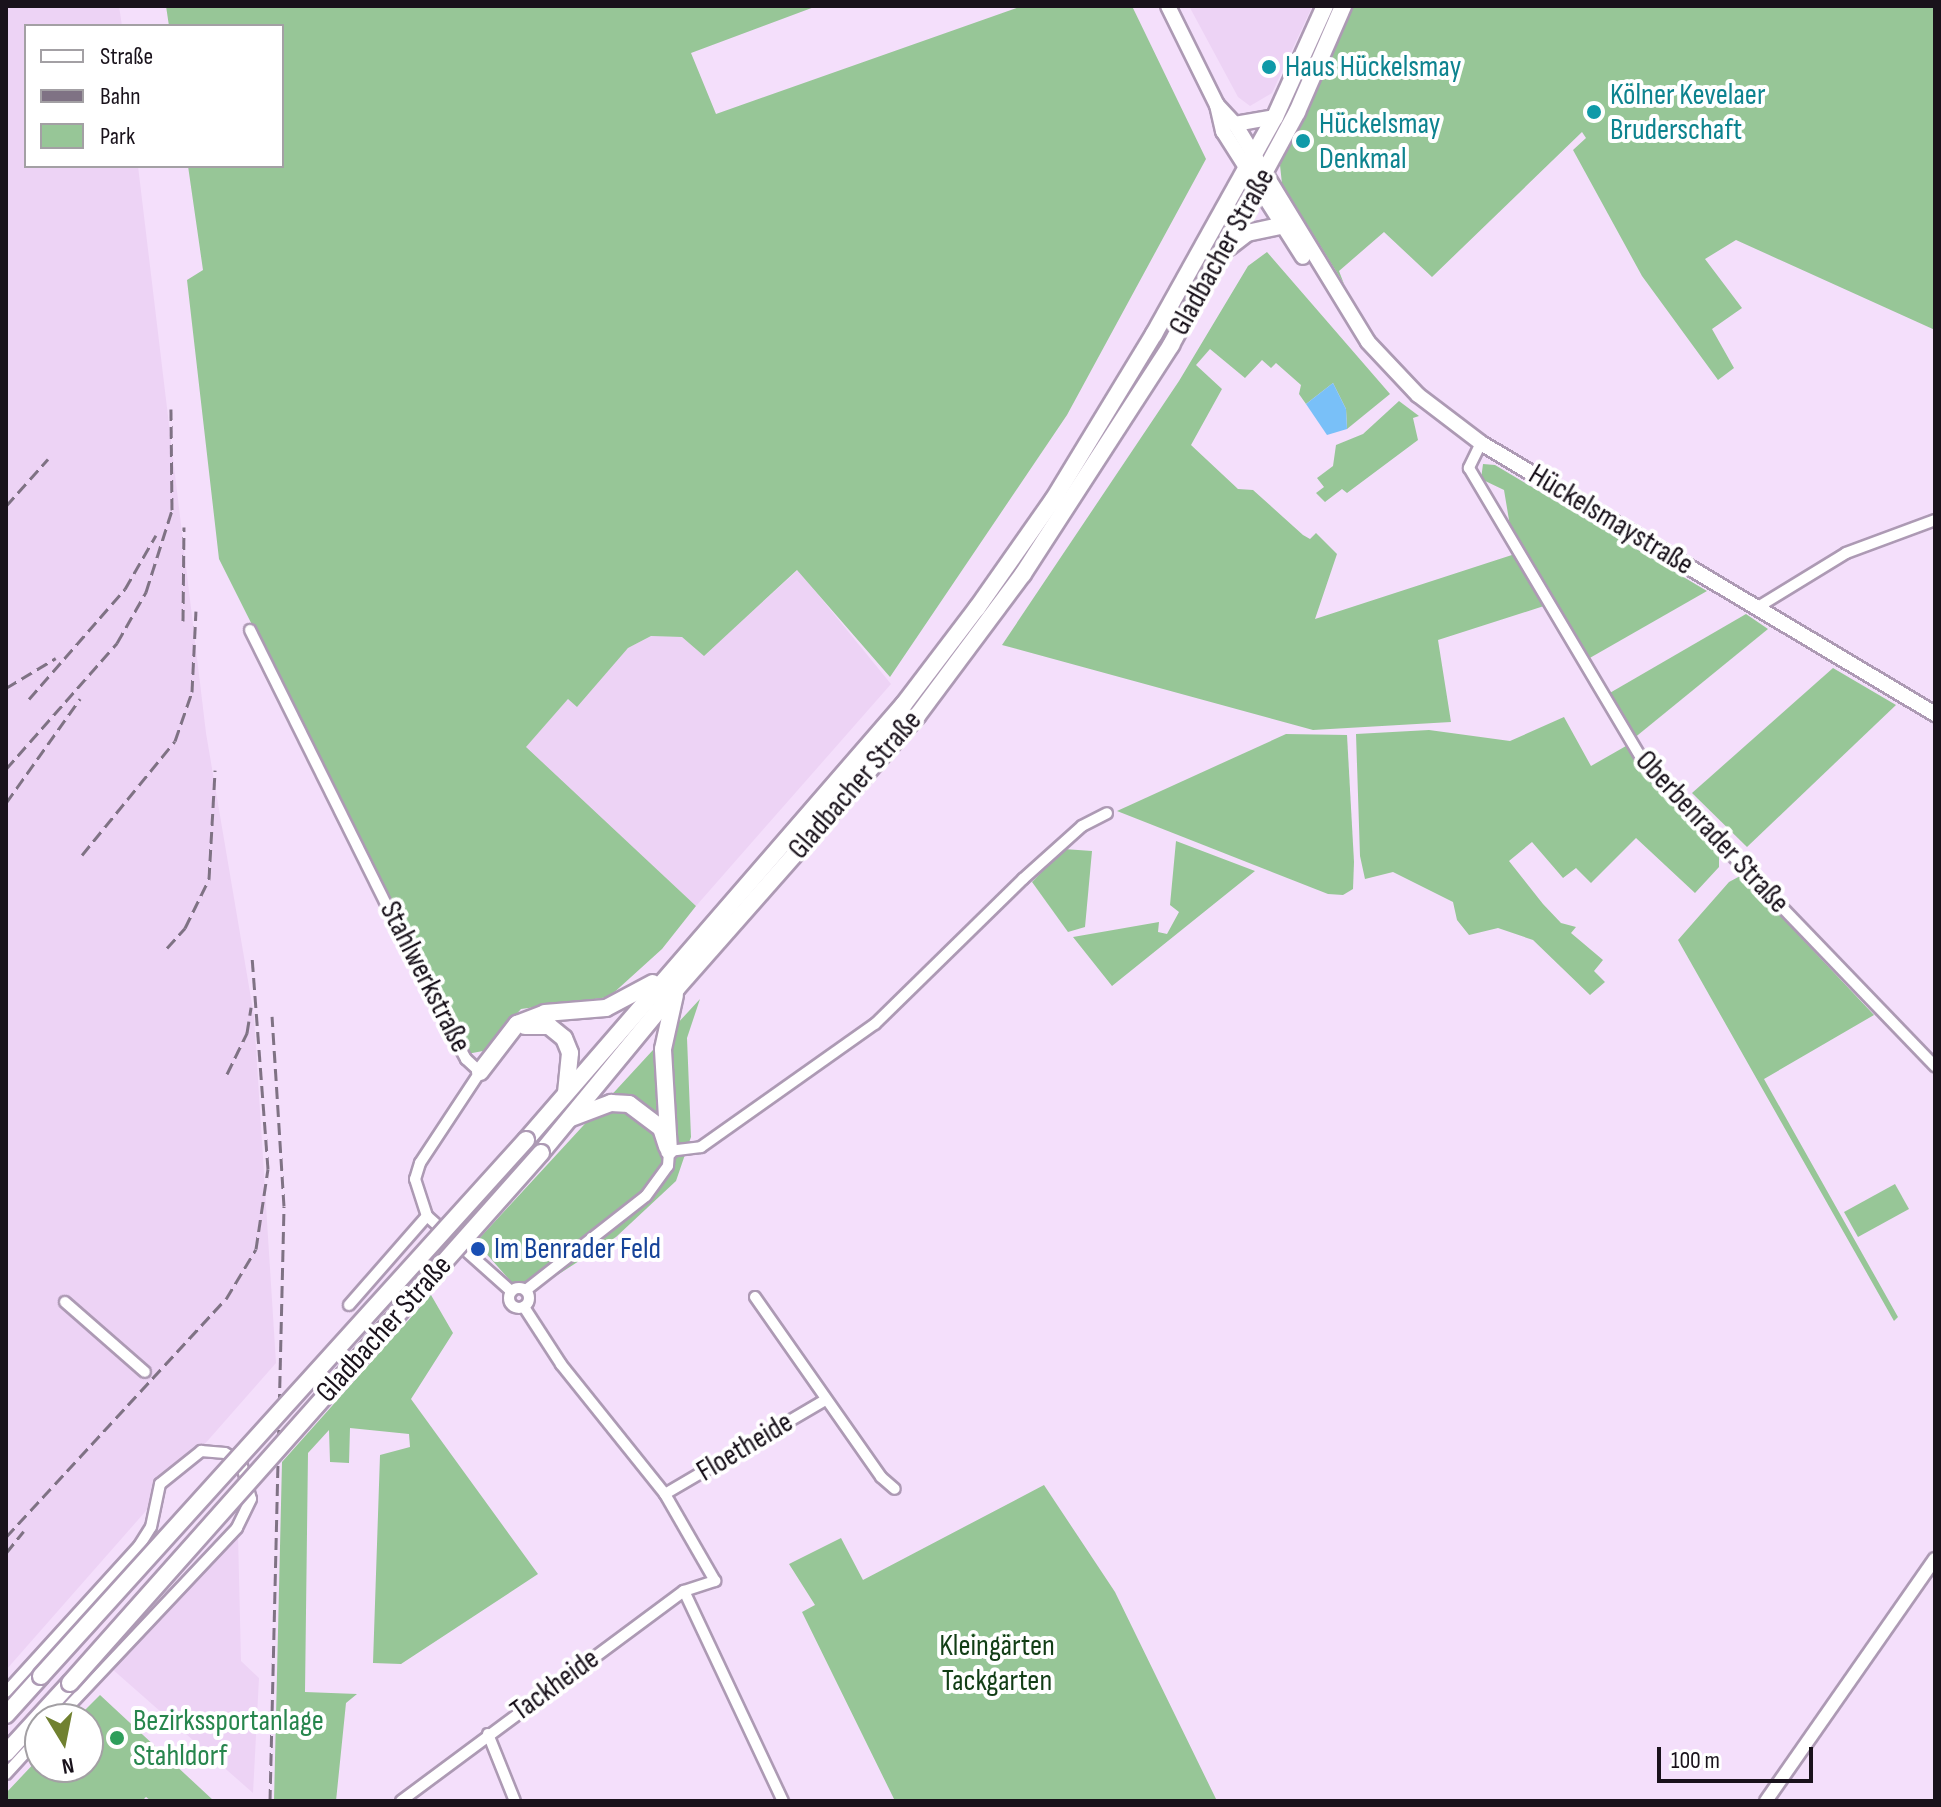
<!DOCTYPE html>
<meta charset="utf-8">
<style>
body{margin:0}
#map{position:relative;width:1941px;height:1807px;overflow:hidden;background:#f4dffb;font-family:"Sofia Sans Condensed",sans-serif}
div>[style]{position:absolute}
[style*='--x']{left:calc(var(--x)*1px);top:calc(var(--y)*1px);width:calc(var(--w)*1px);rotate:calc(var(--a)*1deg)}
.built>*{inset:0;background:#edd3f5}
.green>*{inset:0;background:#97c697}
.water>*{inset:0;background:#79c0f8}
.roads{filter:drop-shadow(2px 0 #ad9ab4) drop-shadow(-2px 0 #ad9ab4) drop-shadow(0 2px #ad9ab4) drop-shadow(0 -2px #ad9ab4)}
.minor>*{height:10px;margin:-5px;padding:0 5px;transform-origin:5px;border-radius:5px;background:#fff}
.minor>.ring{margin:-5px;padding:0;box-sizing:content-box;background:none;border:10px solid #fff;border-radius:50%}
.tertiary>*{height:12px;margin:-6px;padding:0 6px;transform-origin:6px;border-radius:6px;background:#fff}
.secondary>*{height:14px;margin:-7px;padding:0 7px;transform-origin:7px;border-radius:7px;background:#fff}
.primary>*{height:16px;margin:-8px;padding:0 8px;transform-origin:8px;border-radius:8px;background:#fff}
.rail>*{height:3px;margin-top:-1.5px;transform-origin:0;background:repeating-linear-gradient(90deg,#7f7284 0 12px,transparent 0 18px)}
.bridges{filter:drop-shadow(2px 0 #ad9ab4) drop-shadow(-2px 0 #ad9ab4) drop-shadow(0 2px #ad9ab4) drop-shadow(0 -2px #ad9ab4)}
.primary-bridge>*{height:16px;margin:-8px;padding:0 8px;transform-origin:8px;border-radius:8px;background:#fff}
.dots>*{width:22px;height:22px;translate:-50% -50%;box-sizing:border-box;border:4px solid #fff;border-radius:50%}
span{translate:-50% -50%;white-space:nowrap;text-align:center;line-height:1.15;-webkit-text-stroke:8px #fff;paint-order:stroke}
.culture-label{font-size:30px;color:#0d838f}
.left{translate:0 -50%;text-align:left}
.street-label{font-size:30px;color:#19121b}
.transit-label{font-size:30px;color:#164399}
.park-label{font-size:30px;color:#123e16}
.leisure-label{font-size:30px;color:#27864d}
.frame{position:absolute;inset:0;border:8px solid #19121b;pointer-events:none}
.legend{position:absolute;left:24px;top:24px;width:260px;height:144px;box-sizing:border-box;background:#fff;border:2px solid #a3a0a4;margin:0;padding:10px 14px;list-style:none;font-size:24px;color:#19121b}
.legend li{display:flex;align-items:center;gap:16px;height:40px}
.legend b{width:40px;border:2px solid #a3a0a4}
.north{position:absolute;left:24px;top:1703px;width:80px;height:80px;box-sizing:border-box;background:#fff;border:2px solid #a3a0a4;border-radius:50%;rotate:170deg;font-size:22px;font-weight:700;line-height:32px;text-align:center;color:#19121b}
.north::after{content:'';display:block;margin:auto;width:28px;height:36px;background:#708130;clip-path:polygon(50% 0,100% 100%,50% 72%,0 100%)}
.scale{position:absolute;left:1657px;top:1747px;width:156px;height:36px;box-sizing:border-box;border:4px solid #19121b;border-top:0;padding-left:10px;font-size:24px;line-height:28px;white-space:nowrap;color:#19121b;-webkit-text-stroke:6px #fff;paint-order:stroke}
</style>
<div id="map">
<div class="built">
<i style="clip-path:polygon(6px 6px,119px 6px,122px 26px,26px 26px,26px 166px,138px 166px,206px 733px,254px 1016px,276px 1363px,6px 1670px)"></i>
<i style="clip-path:polygon(1189px 6px,1309px 6px,1311px 9px,1272px 93px,1250px 106px,1238px 97px)"></i>
<i style="clip-path:polygon(798px 570px,891px 684px,696px 906px,525px 748px,568px 699px,577px 706px,628px 648px,651px 636px,682px 637px,704px 655px)"></i>
<i style="clip-path:polygon(238px 1535px,241px 1661px,259px 1678px,253px 1793px,111px 1668px)"></i>
</div>
<div class="green">
<i style="clip-path:polygon(166px 6px,817px 6px,691px 53px,716px 114px,1022px 6px,1132px 6px,1206px 159px,1067px 415px,890px 677px,797px 570px,704px 656px,682px 637px,651px 636px,628px 648px,577px 707px,568px 699px,526px 747px,696px 906px,662px 949px,609px 997px,521px 1009px,483px 1051px,467px 1054px,219px 559px,187px 280px,203px 270px,188px 166px,282px 166px,282px 26px,169px 26px)"></i>
<i style="clip-path:polygon(1350px 6px,1935px 6px,1935px 330px,1736px 240px,1705px 259px,1742px 308px,1712px 329px,1734px 368px,1718px 380px,1642px 276px,1573px 150px,1586px 138px,1582px 132px,1432px 277px,1384px 232px,1339px 271px,1344px 284px,1282px 184px,1280px 165px)"></i>
<i style="clip-path:polygon(1267px 252px,1390px 394px,1347px 429px,1346px 409px,1333px 383px,1306px 404px,1299px 394px,1301px 385px,1276px 363px,1271px 368px,1262px 360px,1245px 378px,1210px 349px,1196px 365px,1222px 389px,1191px 445px,1238px 489px,1253px 490px,1303px 535px,1310px 539px,1316px 533px,1337px 554px,1315px 619px,1515px 554px,1547px 605px,1438px 640px,1451px 722px,1313px 730px,1002px 645px,1179px 381px,1248px 266px)"></i>
<i style="clip-path:polygon(1399px 401px,1419px 416px,1413px 418px,1418px 440px,1347px 493px,1342px 489px,1325px 502px,1316px 493px,1324px 487px,1317px 478px,1333px 466px,1336px 445px,1363px 434px)"></i>
<i style="clip-path:polygon(1483px 464px,1495px 465px,1707px 591px,1588px 659px,1510px 526px,1504px 490px,1481px 479px)"></i>
<i style="clip-path:polygon(1746px 614px,1768px 629px,1633px 739px,1608px 694px)"></i>
<i style="clip-path:polygon(1833px 668px,1896px 705px,1747px 847px,1692px 793px)"></i>
<i style="clip-path:polygon(1564px 717px,1591px 766px,1626px 746px,1719px 851px,1719px 867px,1695px 893px,1636px 838px,1591px 883px,1576px 868px,1563px 878px,1532px 842px,1509px 861px,1543px 904px,1561px 923px,1576px 927px,1571px 933px,1603px 960px,1594px 971px,1605px 982px,1590px 995px,1533px 940px,1498px 928px,1469px 935px,1457px 920px,1453px 902px,1393px 872px,1365px 879px,1360px 856px,1356px 734px,1429px 730px,1510px 741px)"></i>
<i style="clip-path:polygon(1286px 734px,1347px 735px,1354px 862px,1353px 889px,1343px 895px,1328px 894px,1117px 811px)"></i>
<i style="clip-path:polygon(1176px 841px,1255px 871px,1112px 986px,1073px 937px,1159px 922px,1158px 932px,1167px 934px,1179px 912px,1170px 905px)"></i>
<i style="clip-path:polygon(1064px 849px,1092px 851px,1085px 927px,1068px 932px,1032px 882px)"></i>
<i style="clip-path:polygon(1742px 875px,1874px 1015px,1764px 1079px,1898px 1317px,1894px 1321px,1678px 940px,1729px 882px)"></i>
<i style="clip-path:polygon(700px 999px,687px 1038px,691px 1137px,676px 1181px,616px 1237px,539px 1287px,514px 1285px,476px 1242px)"></i>
<i style="clip-path:polygon(1895px 1184px,1909px 1209px,1858px 1237px,1844px 1212px)"></i>
<i style="clip-path:polygon(431px 1295px,453px 1333px,411px 1399px,538px 1574px,401px 1664px,373px 1663px,380px 1455px,410px 1447px,409px 1434px,350px 1428px,349px 1463px,330px 1462px,329px 1430px,308px 1453px,305px 1692px,357px 1694px,346px 1703px,336px 1801px,274px 1801px,282px 1462px)"></i>
<i style="clip-path:polygon(1044px 1485px,1115px 1592px,1217px 1801px,895px 1801px,802px 1612px,815px 1605px,789px 1564px,841px 1538px,863px 1580px)"></i>
<i style="clip-path:polygon(100px 1695px,214px 1801px,151px 1801px,146px 1797px,142px 1801px,6px 1801px,6px 1793px,40px 1757px,40px 1767px,88px 1767px,88px 1719px,76px 1719px)"></i>
</div>
<div class="water">
<i style="clip-path:polygon(1333px 383px,1346px 409px,1347px 429px,1327px 435px,1306px 404px)"></i>
</div>
<div class="roads">
<div class="minor">
<i style="--x:1481;--y:443;--w:28;--a:116"></i>
<i style="--x:1469;--y:468;--w:347;--a:59.3"></i>
<i style="--x:1646;--y:766;--w:417;--a:46.1"></i>
<i style="--x:1758;--y:607;--w:103;--a:-31.5"></i>
<i style="--x:1846;--y:553;--w:95;--a:-20.3"></i>
<i style="--x:250;--y:630;--w:418;--a:63.6"></i>
<i style="--x:436;--y:1004;--w:63;--a:61.4"></i>
<i style="--x:466;--y:1059;--w:19;--a:43"></i>
<i style="--x:480;--y:1072;--w:109;--a:123.4"></i>
<i style="--x:420;--y:1163;--w:17;--a:107"></i>
<i style="--x:415;--y:1179;--w:39;--a:72"></i>
<i style="--x:427;--y:1216;--w:113;--a:41.8"></i>
<i class="ring" style="left:509px;top:1288px;width:10px;height:10px"></i>
<i style="--x:526;--y:1290;--w:152;--a:-38.1"></i>
<i style="--x:646;--y:1196;--w:37;--a:-54"></i>
<i style="--x:668;--y:1166;--w:15;--a:-86"></i>
<i style="--x:669;--y:1151;--w:32;--a:-7"></i>
<i style="--x:701;--y:1147;--w:213;--a:-35.3"></i>
<i style="--x:875;--y:1024;--w:207;--a:-44.4"></i>
<i style="--x:1023;--y:879;--w:79;--a:-41.9"></i>
<i style="--x:1082;--y:826;--w:28;--a:-27"></i>
<i style="--x:755;--y:1297;--w:220;--a:55"></i>
<i style="--x:881;--y:1477;--w:18;--a:41"></i>
<i style="--x:65;--y:1302;--w:106;--a:41.2"></i>
<i style="--x:349;--y:1305;--w:118;--a:-48.8"></i>
<i style="--x:665;--y:1494;--w:186;--a:-30.4"></i>
<i style="--x:684;--y:1591;--w:232;--a:64.8"></i>
<i style="--x:6;--y:1692;--w:197;--a:-47.7"></i>
<i style="--x:139;--y:1546;--w:22;--a:-58"></i>
<i style="--x:151;--y:1527;--w:44;--a:-78.2"></i>
<i style="--x:160;--y:1484;--w:53;--a:-38.8"></i>
<i style="--x:201;--y:1451;--w:24;--a:5"></i>
<i style="--x:225;--y:1453;--w:18;--a:29"></i>
<i style="--x:241;--y:1462;--w:38;--a:75"></i>
<i style="--x:251;--y:1499;--w:32;--a:116"></i>
<i style="--x:237;--y:1528;--w:262;--a:133.3"></i>
<i style="--x:488;--y:1734;--w:72;--a:68.1"></i>
<i style="--x:6;--y:1774;--w:50;--a:-47.4"></i>
<i style="--x:401;--y:1801;--w:352;--a:-36.6"></i>
<i style="--x:684;--y:1591;--w:33;--a:-18"></i>
<i style="--x:715;--y:1581;--w:100;--a:-119.9"></i>
<i style="--x:665;--y:1494;--w:166;--a:-128.7"></i>
<i style="--x:561;--y:1364;--w:68;--a:-123"></i>
</div>
<div class="tertiary">
<i style="--x:1766;--y:1801;--w:295;--a:-55.1"></i>
</div>
<div class="secondary">
<i style="--x:1168;--y:6;--w:110;--a:63.7"></i>
<i style="--x:1217;--y:105;--w:27;--a:77"></i>
<i style="--x:1223;--y:131;--w:149;--a:57.6"></i>
<i style="--x:1217;--y:105;--w:26;--a:47"></i>
<i style="--x:1235;--y:124;--w:255;--a:58.6"></i>
<i style="--x:1368;--y:342;--w:73;--a:46.7"></i>
<i style="--x:1418;--y:395;--w:79;--a:37.3"></i>
<i style="--x:1481;--y:443;--w:529;--a:30.83"></i>
<i style="--x:1235;--y:124;--w:41;--a:-9.9"></i>
</div>
<div class="primary">
<i style="--x:1229;--y:247;--w:23;--a:-38"></i>
<i style="--x:1247;--y:233;--w:33;--a:-12"></i>
<i style="--x:525;--y:1026;--w:24;--a:0"></i>
<i style="--x:549;--y:1026;--w:19;--a:39"></i>
<i style="--x:564;--y:1038;--w:16;--a:68"></i>
<i style="--x:570;--y:1053;--w:40;--a:95.7"></i>
<i style="--x:480;--y:1072;--w:61;--a:-52.4"></i>
<i style="--x:517;--y:1024;--w:30;--a:-21"></i>
<i style="--x:545;--y:1013;--w:61;--a:-4.7"></i>
<i style="--x:606;--y:1008;--w:53;--a:-28"></i>
<i style="--x:571;--y:1118;--w:43;--a:-20.6"></i>
<i style="--x:611;--y:1103;--w:18;--a:3"></i>
<i style="--x:629;--y:1104;--w:40;--a:37"></i>
<i style="--x:661;--y:1128;--w:20;--a:72"></i>
<i style="--x:526;--y:1140;--w:577;--a:-49.08"></i>
<i style="--x:904;--y:704;--w:121;--a:-52.8"></i>
<i style="--x:977;--y:608;--w:132;--a:-54.9"></i>
<i style="--x:1053;--y:500;--w:194;--a:-58.7"></i>
<i style="--x:1154;--y:334;--w:248;--a:-60.9"></i>
<i style="--x:1275;--y:117;--w:122;--a:-65.8"></i>
<i style="--x:669;--y:1151;--w:102;--a:-93.4"></i>
<i style="--x:663;--y:1049;--w:55;--a:-77.5"></i>
<i style="--x:541;--y:1153;--w:214;--a:-50.5"></i>
<i style="--x:677;--y:988;--w:363;--a:-48.6"></i>
<i style="--x:917;--y:716;--w:177;--a:-53.3"></i>
<i style="--x:1023;--y:574;--w:273;--a:-57.1"></i>
<i style="--x:1171;--y:345;--w:265;--a:-61.6"></i>
<i style="--x:1297;--y:112;--w:116;--a:-66.5"></i>
<i style="--x:6;--y:1715;--w:52;--a:-48.1"></i>
<i style="--x:6;--y:1753;--w:95;--a:-47.6"></i>
</div>
</div>
<div class="rail">
<i style="--x:6;--y:506;--w:63;--a:-48.2"></i>
<i style="--x:183;--y:621;--w:94;--a:-89.4"></i>
<i style="--x:6;--y:688;--w:58;--a:-31"></i>
<i style="--x:29;--y:699;--w:146;--a:-48.9"></i>
<i style="--x:125;--y:589;--w:62;--a:-60.1"></i>
<i style="--x:6;--y:769;--w:168;--a:-48.6"></i>
<i style="--x:117;--y:643;--w:59;--a:-60.4"></i>
<i style="--x:146;--y:592;--w:86;--a:-72.4"></i>
<i style="--x:172;--y:510;--w:101;--a:-90.6"></i>
<i style="--x:6;--y:803;--w:128;--a:-54.6"></i>
<i style="--x:82;--y:855;--w:147;--a:-50.8"></i>
<i style="--x:175;--y:741;--w:52;--a:-70.9"></i>
<i style="--x:192;--y:692;--w:81;--a:-87.2"></i>
<i style="--x:167;--y:948;--w:27;--a:-48"></i>
<i style="--x:185;--y:928;--w:55;--a:-63.9"></i>
<i style="--x:209;--y:879;--w:109;--a:-86.8"></i>
<i style="--x:227;--y:1074;--w:46;--a:-64"></i>
<i style="--x:247;--y:1033;--w:26;--a:-81"></i>
<i style="--x:6;--y:1537;--w:324;--a:-47.3"></i>
<i style="--x:226;--y:1299;--w:58;--a:-59"></i>
<i style="--x:256;--y:1249;--w:81;--a:-81.5"></i>
<i style="--x:268;--y:1169;--w:213;--a:-94.3"></i>
<i style="--x:6;--y:1553;--w:28;--a:-51"></i>
<i style="--x:270;--y:1801;--w:595;--a:-88.65"></i>
<i style="--x:284;--y:1206;--w:190;--a:-93.6"></i>
</div>
<div class="bridges">
<div class="primary-bridge">
<i style="--x:41;--y:1676;--w:723;--a:-47.86"></i>
<i style="--x:70;--y:1683;--w:709;--a:-48.37"></i>
</div>
</div>
<div class="dots">
<i style="left:1269px;top:67px;background:#0f9aa8"></i>
<i style="left:1594px;top:112px;background:#0f9aa8"></i>
<i style="left:1303px;top:141px;background:#0f9aa8"></i>
<i style="left:478px;top:1249px;background:#1a4fb4"></i>
<i style="left:117px;top:1738px;background:#2e9e5b"></i>
</div>
<div class="culture-label">
<span class="left" style="left:1285px;top:67px">Haus Hückelsmay</span>
<span class="left" style="left:1610px;top:112px">Kölner Kevelaer<br>Bruderschaft</span>
<span class="left" style="left:1319px;top:141px">Hückelsmay<br>Denkmal</span>
</div>
<div class="street-label">
<span style="left:1222px;top:252px;rotate:-61deg">Gladbacher Straße</span>
<span style="left:1611px;top:520px;rotate:31deg">Hückelsmaystraße</span>
<span style="left:855px;top:785px;rotate:-49deg">Gladbacher Straße</span>
<span style="left:1712px;top:832px;rotate:47deg">Oberbenrader Straße</span>
<span style="left:425px;top:977px;rotate:63deg">Stahlwerkstraße</span>
<span style="left:384px;top:1329px;rotate:-48deg">Gladbacher Straße</span>
<span style="left:745px;top:1447px;rotate:-31deg">Floetheide</span>
<span style="left:555px;top:1685px;rotate:-36deg">Tackheide</span>
</div>
<div class="transit-label">
<span class="left" style="left:494px;top:1249px">Im Benrader Feld</span>
</div>
<div class="park-label">
<span style="left:997px;top:1663px">Kleingärten<br>Tackgarten</span>
</div>
<div class="leisure-label">
<span class="left" style="left:133px;top:1738px">Bezirkssportanlage<br>Stahldorf</span>
</div>
<div class="frame"></div>
<ul class="legend">
<li><b style="height:10px;background:#fff"></b>Straße</li>
<li><b style="height:10px;background:#7f7284"></b>Bahn</li>
<li><b style="height:22px;background:#97c697"></b>Park</li>
</ul>
<div class="north">N</div>
<div class="scale">100 m</div>
</div>
